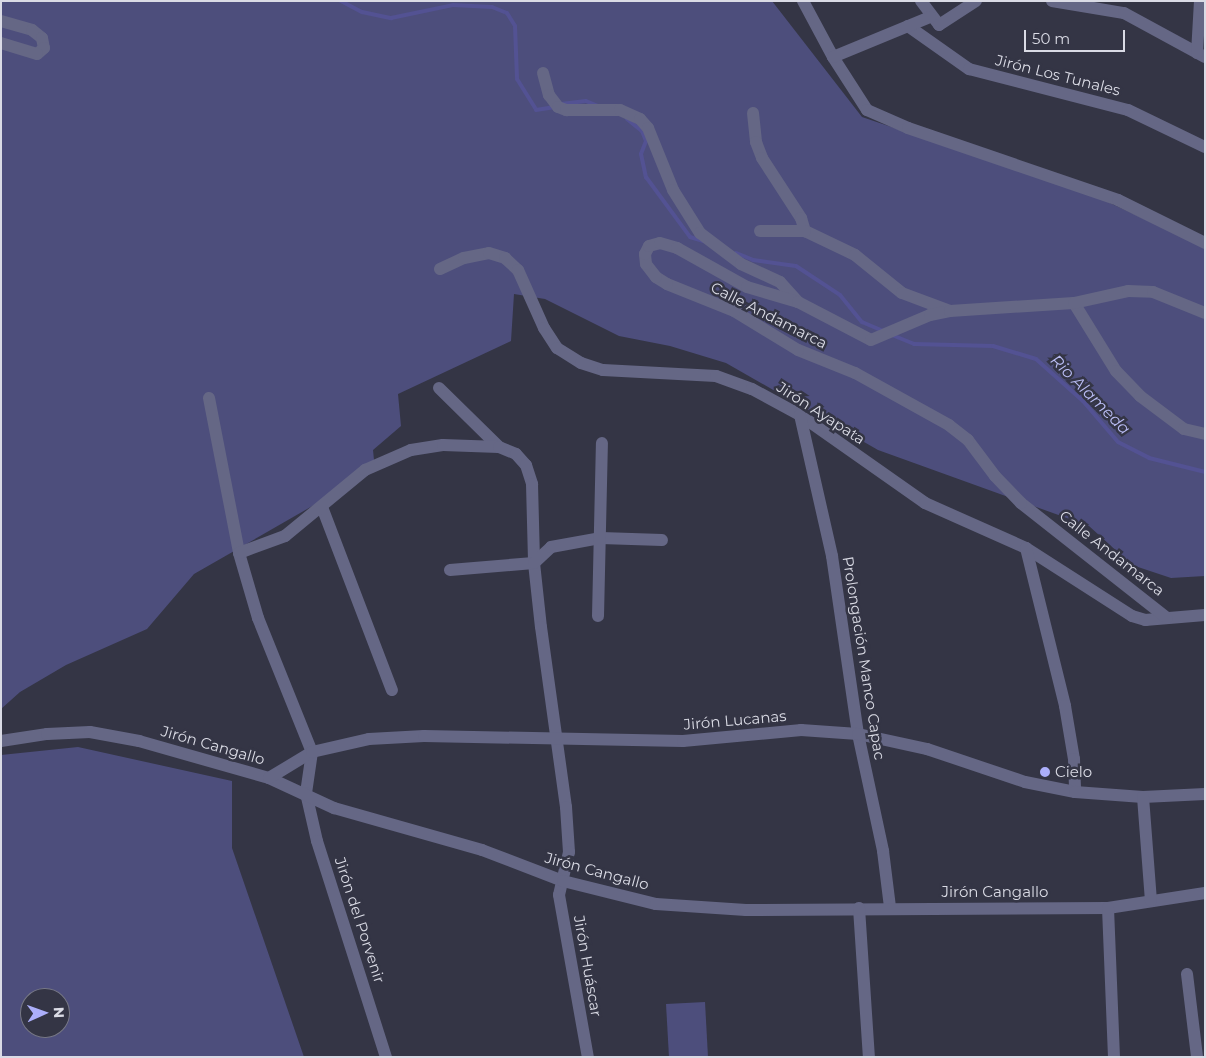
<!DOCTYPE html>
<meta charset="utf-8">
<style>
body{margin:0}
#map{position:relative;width:1206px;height:1058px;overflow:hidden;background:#343545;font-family:Montserrat,sans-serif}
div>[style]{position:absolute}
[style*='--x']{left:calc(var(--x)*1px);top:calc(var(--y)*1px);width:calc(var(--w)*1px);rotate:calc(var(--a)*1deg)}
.green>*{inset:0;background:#4d4e7c}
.stream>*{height:4px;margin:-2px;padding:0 2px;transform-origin:2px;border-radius:2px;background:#535293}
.street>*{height:12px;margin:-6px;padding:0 6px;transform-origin:6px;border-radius:6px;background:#656785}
.dots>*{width:14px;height:14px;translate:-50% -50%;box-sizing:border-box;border:2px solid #343545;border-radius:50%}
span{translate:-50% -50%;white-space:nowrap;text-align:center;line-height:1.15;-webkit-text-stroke:5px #343545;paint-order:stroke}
.street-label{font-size:15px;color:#dadbe5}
.poi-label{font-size:15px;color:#dadbe5}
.left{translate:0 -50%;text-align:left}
.water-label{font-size:16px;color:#b9bcf4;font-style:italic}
.frame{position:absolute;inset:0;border:2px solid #dadbe5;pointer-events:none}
.north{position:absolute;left:20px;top:988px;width:50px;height:50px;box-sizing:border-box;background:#343545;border:1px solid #767785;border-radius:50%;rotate:88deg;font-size:14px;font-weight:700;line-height:20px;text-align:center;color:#dadbe5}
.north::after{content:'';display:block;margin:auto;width:18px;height:22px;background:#acaffb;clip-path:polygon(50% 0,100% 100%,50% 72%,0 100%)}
.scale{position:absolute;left:1024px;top:30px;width:101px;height:22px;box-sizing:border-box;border:2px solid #dadbe5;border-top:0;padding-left:6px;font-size:15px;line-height:18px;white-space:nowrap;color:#dadbe5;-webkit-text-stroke:4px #343545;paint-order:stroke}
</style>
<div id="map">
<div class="green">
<i style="clip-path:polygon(1px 1px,772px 1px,862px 117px,1097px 197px,1205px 247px,1205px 576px,1171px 578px,1132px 565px,1089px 526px,878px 450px,726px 363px,670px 346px,619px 336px,545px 299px,514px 294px,511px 341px,398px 394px,401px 426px,373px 450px,375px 470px,194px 574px,147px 629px,66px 665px,20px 692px,1px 709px)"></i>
<i style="clip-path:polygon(evenodd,78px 747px,232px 781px,232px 848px,304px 1057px,1px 1057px,1px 755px,78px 747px,30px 998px,60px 998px,60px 1028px,30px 1028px,30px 998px)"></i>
<i style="clip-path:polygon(705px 1002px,708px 1057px,669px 1057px,666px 1004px)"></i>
</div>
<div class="stream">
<i style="--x:341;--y:1;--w:24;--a:28"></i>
<i style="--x:362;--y:12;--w:30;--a:12"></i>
<i style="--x:391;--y:18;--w:63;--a:-11.8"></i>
<i style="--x:453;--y:5;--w:39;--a:3"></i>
<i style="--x:492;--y:7;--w:16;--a:22"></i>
<i style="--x:507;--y:13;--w:15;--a:58"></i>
<i style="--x:515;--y:26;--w:53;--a:87.8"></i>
<i style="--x:517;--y:79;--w:36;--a:58"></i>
<i style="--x:536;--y:110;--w:19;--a:-9"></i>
<i style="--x:561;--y:104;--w:25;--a:-7"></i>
<i style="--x:586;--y:101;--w:13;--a:23"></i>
<i style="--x:627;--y:119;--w:19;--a:39"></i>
<i style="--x:642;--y:131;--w:11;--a:68"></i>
<i style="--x:646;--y:141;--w:14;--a:111"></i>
<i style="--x:641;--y:154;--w:24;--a:78"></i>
<i style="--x:646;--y:177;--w:74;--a:53.7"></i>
<i style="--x:690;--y:237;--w:14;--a:17"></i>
<i style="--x:736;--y:253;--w:18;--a:22"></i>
<i style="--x:753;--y:260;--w:43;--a:7.9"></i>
<i style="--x:796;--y:266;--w:53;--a:33.4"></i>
<i style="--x:840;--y:295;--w:35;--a:51"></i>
<i style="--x:862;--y:322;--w:23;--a:23"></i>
<i style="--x:892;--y:335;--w:24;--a:22"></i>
<i style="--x:914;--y:344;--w:79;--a:1.5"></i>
<i style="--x:993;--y:346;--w:45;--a:16.8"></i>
<i style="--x:1036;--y:359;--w:63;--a:41.8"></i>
<i style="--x:1083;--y:401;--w:54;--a:49.5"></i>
<i style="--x:1118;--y:442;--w:35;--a:27"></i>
<i style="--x:1149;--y:458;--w:58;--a:14"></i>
</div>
<div class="street">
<i style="--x:803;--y:1;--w:64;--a:61.8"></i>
<i style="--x:833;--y:57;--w:63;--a:57.3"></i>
<i style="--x:867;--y:110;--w:45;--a:23.7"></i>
<i style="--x:908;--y:128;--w:222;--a:18.9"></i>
<i style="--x:1118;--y:200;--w:97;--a:26.3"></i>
<i style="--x:921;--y:1;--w:30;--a:53"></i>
<i style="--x:939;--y:25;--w:44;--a:-33"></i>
<i style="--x:1052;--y:1;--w:73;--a:9.5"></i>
<i style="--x:1124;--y:13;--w:92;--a:28.5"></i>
<i style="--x:1;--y:21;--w:32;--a:16"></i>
<i style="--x:32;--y:30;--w:13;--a:39"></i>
<i style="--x:42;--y:38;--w:10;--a:79"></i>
<i style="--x:44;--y:48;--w:9;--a:139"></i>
<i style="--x:37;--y:54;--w:38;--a:-163"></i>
<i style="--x:908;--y:26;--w:75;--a:35.2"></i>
<i style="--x:969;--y:69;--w:164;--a:14.5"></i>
<i style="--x:1128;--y:110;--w:85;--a:25.7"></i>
<i style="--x:1197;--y:53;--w:52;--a:-86.7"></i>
<i style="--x:833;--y:57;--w:105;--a:-22.4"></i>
<i style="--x:543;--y:73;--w:23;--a:75"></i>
<i style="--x:549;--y:95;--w:15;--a:53"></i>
<i style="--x:558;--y:107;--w:9;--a:21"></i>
<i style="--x:566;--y:110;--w:54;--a:0"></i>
<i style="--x:620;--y:110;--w:22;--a:24"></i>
<i style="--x:640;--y:119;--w:12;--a:48"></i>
<i style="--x:648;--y:128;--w:67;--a:68"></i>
<i style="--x:673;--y:190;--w:51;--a:57.9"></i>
<i style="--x:700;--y:233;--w:51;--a:37.1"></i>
<i style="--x:741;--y:264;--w:43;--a:24.8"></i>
<i style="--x:780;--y:282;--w:27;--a:48"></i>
<i style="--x:753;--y:113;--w:29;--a:84"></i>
<i style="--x:756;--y:142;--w:17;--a:69"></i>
<i style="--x:762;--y:158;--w:72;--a:57"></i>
<i style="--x:801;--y:218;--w:14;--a:73"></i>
<i style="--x:805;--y:231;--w:55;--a:25.6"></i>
<i style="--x:855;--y:255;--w:60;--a:39"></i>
<i style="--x:902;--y:293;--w:51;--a:20.6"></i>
<i style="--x:760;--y:231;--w:45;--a:0"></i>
<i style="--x:440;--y:269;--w:26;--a:-25"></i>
<i style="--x:464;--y:258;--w:25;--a:-11"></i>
<i style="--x:489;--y:253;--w:17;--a:17"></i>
<i style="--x:505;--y:258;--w:18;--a:43"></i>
<i style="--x:518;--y:270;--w:64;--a:65.9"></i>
<i style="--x:544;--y:328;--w:24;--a:57"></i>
<i style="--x:557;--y:348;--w:28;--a:32"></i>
<i style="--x:581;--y:363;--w:23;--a:18"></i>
<i style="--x:603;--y:370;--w:113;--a:3"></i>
<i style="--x:716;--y:376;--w:38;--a:20"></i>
<i style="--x:752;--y:389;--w:55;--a:28.4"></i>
<i style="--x:800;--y:415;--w:153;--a:35.1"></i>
<i style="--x:925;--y:503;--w:111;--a:24"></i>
<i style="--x:1026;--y:548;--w:126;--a:32.7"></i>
<i style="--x:1132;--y:616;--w:14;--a:17"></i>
<i style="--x:1145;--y:620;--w:60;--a:-4.8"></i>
<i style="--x:1074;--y:303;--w:80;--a:58.3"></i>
<i style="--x:1116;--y:371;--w:35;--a:46"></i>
<i style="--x:1140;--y:396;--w:55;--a:36.9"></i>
<i style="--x:1184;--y:429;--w:22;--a:13"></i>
<i style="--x:439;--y:388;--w:84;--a:44.5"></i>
<i style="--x:209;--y:398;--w:158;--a:79"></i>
<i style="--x:239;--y:553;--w:68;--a:73.7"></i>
<i style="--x:258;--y:618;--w:144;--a:68.1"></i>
<i style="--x:312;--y:752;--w:41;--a:98.3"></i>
<i style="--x:306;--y:793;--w:49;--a:77.1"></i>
<i style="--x:317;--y:841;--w:227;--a:72.3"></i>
<i style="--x:800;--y:415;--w:145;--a:77.2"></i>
<i style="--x:832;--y:556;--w:180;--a:81.7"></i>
<i style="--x:858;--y:734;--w:120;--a:77.9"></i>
<i style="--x:883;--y:851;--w:56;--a:82.9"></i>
<i style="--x:322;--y:507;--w:196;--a:69.1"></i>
<i style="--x:1026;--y:548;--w:163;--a:76.1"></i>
<i style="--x:1065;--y:706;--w:54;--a:80.4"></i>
<i style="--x:1074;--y:759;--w:33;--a:88"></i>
<i style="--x:239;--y:553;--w:49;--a:-20.3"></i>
<i style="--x:285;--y:536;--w:104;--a:-39.5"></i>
<i style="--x:365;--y:470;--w:50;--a:-23.5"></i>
<i style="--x:411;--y:450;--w:32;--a:-9"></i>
<i style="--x:443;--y:445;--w:56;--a:2"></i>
<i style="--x:499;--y:447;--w:18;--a:22"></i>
<i style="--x:516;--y:454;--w:15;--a:48"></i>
<i style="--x:526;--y:465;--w:20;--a:72"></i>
<i style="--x:532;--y:484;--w:79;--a:88.5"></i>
<i style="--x:534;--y:563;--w:64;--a:83.8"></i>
<i style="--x:541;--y:627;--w:182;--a:82.1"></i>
<i style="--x:566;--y:807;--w:45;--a:86.2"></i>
<i style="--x:569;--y:852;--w:44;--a:103.1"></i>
<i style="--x:559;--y:895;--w:165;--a:79.9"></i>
<i style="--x:450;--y:570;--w:84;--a:-4.8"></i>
<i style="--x:534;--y:563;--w:23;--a:-43"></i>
<i style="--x:551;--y:547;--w:51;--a:-10.2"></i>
<i style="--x:601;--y:538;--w:61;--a:1.9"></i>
<i style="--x:598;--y:616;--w:173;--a:-88.7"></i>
<i style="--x:1167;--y:618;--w:186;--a:-141.8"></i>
<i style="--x:1021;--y:503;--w:37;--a:-134"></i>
<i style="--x:995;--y:476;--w:45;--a:-126.9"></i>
<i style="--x:968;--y:440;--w:24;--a:-142"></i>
<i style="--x:949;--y:425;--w:107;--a:-151"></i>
<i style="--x:855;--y:373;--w:61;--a:-158"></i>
<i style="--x:798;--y:350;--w:75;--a:-148.6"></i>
<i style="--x:734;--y:311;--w:72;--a:-158.1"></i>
<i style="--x:667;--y:284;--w:13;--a:-148"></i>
<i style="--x:656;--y:277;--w:16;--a:-128"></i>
<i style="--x:646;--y:264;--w:10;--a:-96"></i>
<i style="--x:645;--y:254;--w:9;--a:-63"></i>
<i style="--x:649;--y:246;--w:11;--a:-15"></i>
<i style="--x:660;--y:243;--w:18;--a:16"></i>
<i style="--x:677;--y:248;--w:80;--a:29.1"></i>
<i style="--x:747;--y:287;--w:53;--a:16.4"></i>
<i style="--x:798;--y:302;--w:82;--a:27.5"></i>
<i style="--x:871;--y:340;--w:64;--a:-23"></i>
<i style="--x:930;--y:315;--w:20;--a:-11"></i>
<i style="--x:950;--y:311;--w:124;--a:-3.7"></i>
<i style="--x:1074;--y:303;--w:55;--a:-12.5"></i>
<i style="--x:1128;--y:291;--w:25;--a:2"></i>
<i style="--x:1153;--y:292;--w:56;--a:22"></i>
<i style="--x:1;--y:741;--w:47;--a:-8.7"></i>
<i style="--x:47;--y:734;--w:43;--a:-2.7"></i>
<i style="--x:90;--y:732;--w:50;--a:10.4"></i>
<i style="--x:139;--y:741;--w:135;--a:15.9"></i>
<i style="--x:269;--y:778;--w:72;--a:24.8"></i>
<i style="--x:334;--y:808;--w:154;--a:15.8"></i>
<i style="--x:482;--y:850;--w:87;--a:20.9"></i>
<i style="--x:563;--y:881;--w:96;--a:13.9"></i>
<i style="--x:656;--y:904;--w:90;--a:3.8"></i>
<i style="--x:746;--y:910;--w:362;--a:-0.3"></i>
<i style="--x:1108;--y:908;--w:98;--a:-8.8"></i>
<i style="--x:269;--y:778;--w:50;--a:-31.2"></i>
<i style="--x:312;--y:752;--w:58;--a:-12.8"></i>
<i style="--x:369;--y:739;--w:55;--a:-3.1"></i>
<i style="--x:424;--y:736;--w:259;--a:1.1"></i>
<i style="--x:683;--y:741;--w:119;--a:-5.3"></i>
<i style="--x:801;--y:730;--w:57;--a:4"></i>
<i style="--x:858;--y:734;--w:71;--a:12.3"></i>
<i style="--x:927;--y:749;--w:103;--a:18.6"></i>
<i style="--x:1025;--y:782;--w:51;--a:11.3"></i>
<i style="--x:1075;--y:792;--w:68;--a:4.2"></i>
<i style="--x:1143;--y:797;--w:62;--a:-2.8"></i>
<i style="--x:1143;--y:797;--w:104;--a:85.6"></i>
<i style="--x:859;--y:908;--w:149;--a:86.2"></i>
<i style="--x:1108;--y:908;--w:149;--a:87.7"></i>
<i style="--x:1187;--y:974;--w:84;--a:83.1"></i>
</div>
<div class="dots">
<i style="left:1045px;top:772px;background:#acaffb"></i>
</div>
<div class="street-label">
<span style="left:1058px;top:75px;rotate:14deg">Jirón Los Tunales</span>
<span style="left:769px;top:315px;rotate:27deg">Calle Andamarca</span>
<span style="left:821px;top:413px;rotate:33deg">Jirón Ayapata</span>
<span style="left:1112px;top:553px;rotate:38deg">Calle Andamarca</span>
<span style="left:864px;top:658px;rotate:81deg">Prolongación Manco Capac</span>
<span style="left:735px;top:720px;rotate:-5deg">Jirón Lucanas</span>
<span style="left:213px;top:745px;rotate:16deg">Jirón Cangallo</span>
<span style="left:597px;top:871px;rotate:15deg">Jirón Cangallo</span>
<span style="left:995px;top:892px">Jirón Cangallo</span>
<span style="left:360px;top:920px;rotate:72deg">Jirón del Porvenir</span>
<span style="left:588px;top:966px;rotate:80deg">Jirón Huáscar</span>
</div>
<div class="poi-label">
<span class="left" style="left:1055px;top:772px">Cielo</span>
</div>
<div class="water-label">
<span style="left:1090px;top:395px;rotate:45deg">Rio Alameda</span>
</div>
<div class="frame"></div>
<div class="north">N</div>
<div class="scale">50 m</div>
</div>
